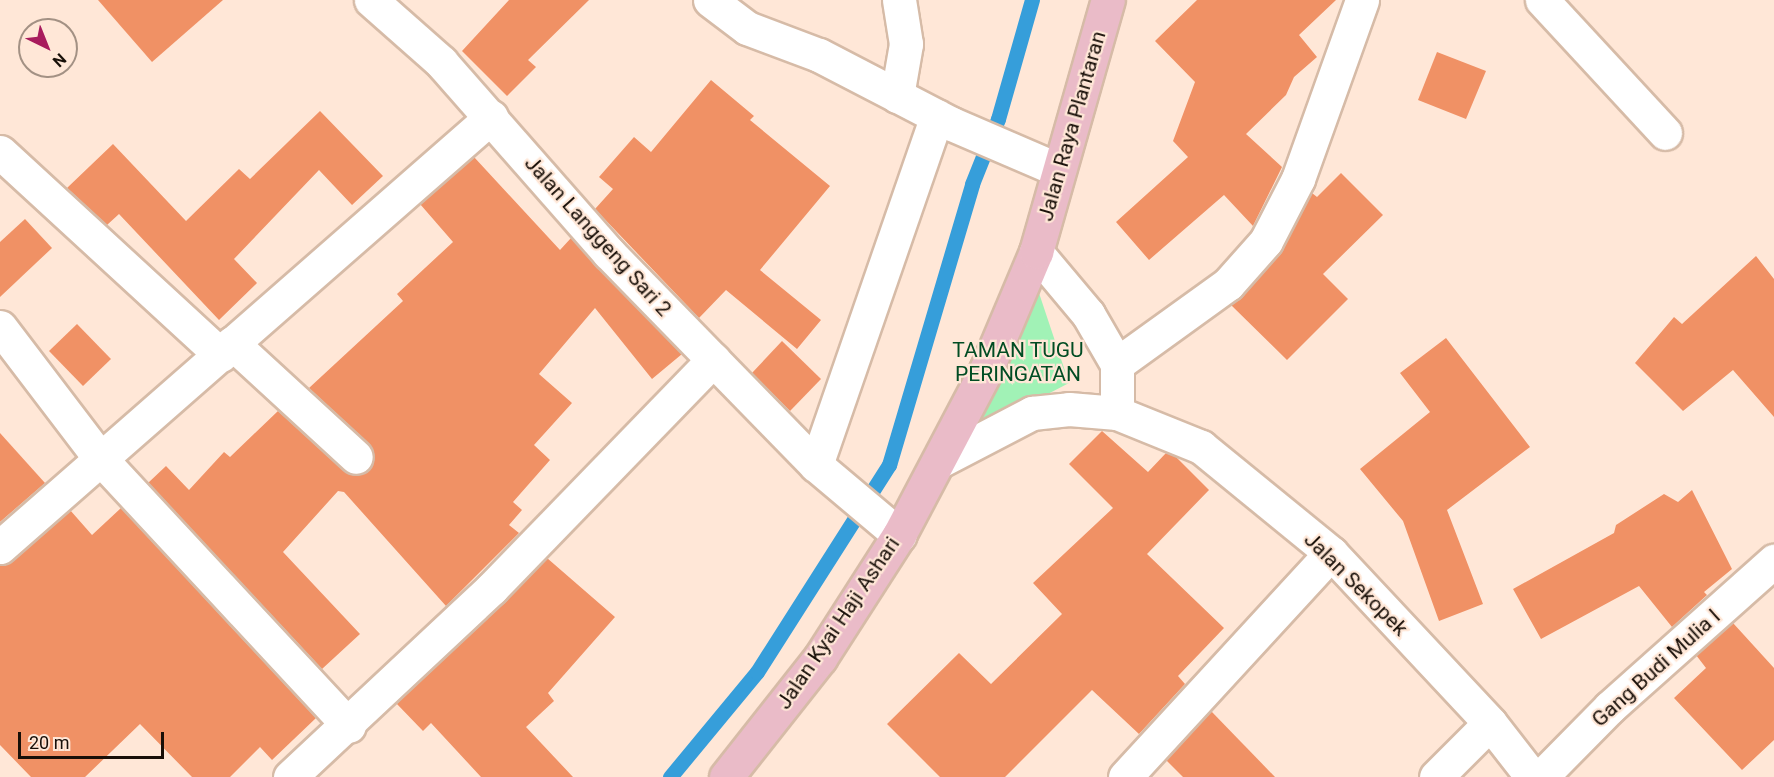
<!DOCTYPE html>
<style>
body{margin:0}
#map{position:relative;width:1774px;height:777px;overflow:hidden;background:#ffe7d7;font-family:Roboto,sans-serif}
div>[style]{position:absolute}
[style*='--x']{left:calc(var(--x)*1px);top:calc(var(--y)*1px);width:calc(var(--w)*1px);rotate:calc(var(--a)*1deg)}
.green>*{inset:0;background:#a1f2b6}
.stream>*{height:15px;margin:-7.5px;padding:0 7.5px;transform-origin:7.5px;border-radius:7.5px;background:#369eda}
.building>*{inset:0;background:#f09165}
.roads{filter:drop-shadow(2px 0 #d6bba7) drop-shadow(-2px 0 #d6bba7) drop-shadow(0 2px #d6bba7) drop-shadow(0 -2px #d6bba7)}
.minor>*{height:33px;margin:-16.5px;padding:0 16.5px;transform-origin:16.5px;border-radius:16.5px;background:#fff}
.major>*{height:33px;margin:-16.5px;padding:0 16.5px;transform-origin:16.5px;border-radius:16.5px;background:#eabbc8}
span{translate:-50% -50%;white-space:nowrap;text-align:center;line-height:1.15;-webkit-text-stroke:4.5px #ffe7d7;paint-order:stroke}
.street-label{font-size:21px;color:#180f08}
.park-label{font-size:21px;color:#014c23}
.north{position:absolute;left:18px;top:18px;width:60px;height:60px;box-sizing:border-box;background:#ffe7d7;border:2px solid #a39184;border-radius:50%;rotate:137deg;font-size:16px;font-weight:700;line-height:24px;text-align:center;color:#180f08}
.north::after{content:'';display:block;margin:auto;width:21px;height:27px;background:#a81c5d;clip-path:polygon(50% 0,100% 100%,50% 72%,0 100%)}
.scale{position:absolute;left:18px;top:732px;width:146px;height:27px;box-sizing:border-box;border:3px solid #180f08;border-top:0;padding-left:8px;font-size:18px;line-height:21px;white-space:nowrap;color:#180f08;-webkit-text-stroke:4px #ffe7d7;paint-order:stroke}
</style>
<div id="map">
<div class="green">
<i style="clip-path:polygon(1034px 278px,1069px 383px,980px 429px,974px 349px)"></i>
</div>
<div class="stream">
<i style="--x:670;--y:777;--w:136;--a:-50.4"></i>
<i style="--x:757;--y:672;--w:246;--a:-57.5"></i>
<i style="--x:889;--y:465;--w:293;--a:-73.5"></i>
<i style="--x:972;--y:184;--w:70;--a:-68.2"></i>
<i style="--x:998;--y:119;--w:124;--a:-74.1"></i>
</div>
<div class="building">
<i style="clip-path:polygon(98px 0,223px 0,152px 62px)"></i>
<i style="clip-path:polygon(509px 0,589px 0,528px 60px,536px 67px,507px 96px,462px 51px)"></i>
<i style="clip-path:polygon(1197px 0,1336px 0,1299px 35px,1317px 57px,1294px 77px,1286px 95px,1246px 134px,1282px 167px,1253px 226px,1224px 195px,1149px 260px,1116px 222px,1188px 157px,1173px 141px,1195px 82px,1155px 41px)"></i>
<i style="clip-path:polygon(1437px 52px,1486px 71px,1466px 119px,1418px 100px)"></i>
<i style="clip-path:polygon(711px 80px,754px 116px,750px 120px,830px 186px,760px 270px,821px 320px,797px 349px,726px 290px,699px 318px,595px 209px,613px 189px,599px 177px,634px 137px,651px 152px)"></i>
<i style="clip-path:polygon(320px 111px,383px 176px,352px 205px,319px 170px,234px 259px,257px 283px,219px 320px,119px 214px,107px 225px,67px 188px,113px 144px,186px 221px,239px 169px,250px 179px)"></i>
<i style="clip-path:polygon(474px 157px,560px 250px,571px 238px,682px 354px,652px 379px,595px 308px,539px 374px,572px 403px,534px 445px,550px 460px,513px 502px,522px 510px,509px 525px,519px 533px,446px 606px,344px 492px,338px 491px,283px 552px,360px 634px,322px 669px,148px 483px,166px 466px,189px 490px,224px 452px,230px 457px,278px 411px,344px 471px,352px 475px,369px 470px,374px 460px,369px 444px,309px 388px,403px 301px,397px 294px,453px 242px,420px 204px)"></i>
<i style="clip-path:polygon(1341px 173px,1383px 215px,1323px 274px,1348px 299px,1287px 360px,1231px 305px,1280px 253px,1312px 193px,1317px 197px)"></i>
<i style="clip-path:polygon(25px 219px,52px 248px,0 297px,0 242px)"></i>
<i style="clip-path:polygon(1756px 256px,1774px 279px,1774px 417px,1733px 370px,1683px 411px,1635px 363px,1674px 317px,1682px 324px)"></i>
<i style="clip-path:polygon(77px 324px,111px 359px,83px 386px,49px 351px)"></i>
<i style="clip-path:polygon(1446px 338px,1530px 447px,1447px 510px,1483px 604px,1439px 621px,1403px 521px,1360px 469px,1430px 412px,1400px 373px)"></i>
<i style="clip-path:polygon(782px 341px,821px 379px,790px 411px,752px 373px)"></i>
<i style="clip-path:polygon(1102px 431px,1148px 472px,1166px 453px,1176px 457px,1209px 490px,1147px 554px,1224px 628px,1178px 676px,1185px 684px,1139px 734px,1092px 690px,1005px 777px,940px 777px,887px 724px,959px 653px,991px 684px,1062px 614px,1033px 583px,1113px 508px,1069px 464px)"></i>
<i style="clip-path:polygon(0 433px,45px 483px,0 522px)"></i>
<i style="clip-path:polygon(1692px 490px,1732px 569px,1704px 592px,1707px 595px,1672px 627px,1639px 586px,1541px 639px,1513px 589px,1614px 533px,1616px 525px,1664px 494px,1678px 502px)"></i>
<i style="clip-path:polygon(121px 508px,316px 718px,272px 760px,260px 747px,230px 777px,192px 777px,140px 724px,85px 777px,31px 777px,0 745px,0 565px,12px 561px,70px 510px,92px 535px)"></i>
<i style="clip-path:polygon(547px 558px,615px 617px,548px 693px,554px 701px,526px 727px,573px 777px,481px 777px,431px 723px,423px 731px,396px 703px)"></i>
<i style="clip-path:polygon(1733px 623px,1774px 668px,1774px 740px,1742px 770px,1674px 698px,1706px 668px,1696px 655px)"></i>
<i style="clip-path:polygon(1211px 711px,1275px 777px,1183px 777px,1166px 760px)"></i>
</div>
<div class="roads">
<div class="minor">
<i style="--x:371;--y:0;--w:94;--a:41.5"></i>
<i style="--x:441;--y:62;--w:254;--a:48.7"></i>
<i style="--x:609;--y:253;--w:296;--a:45.7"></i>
<i style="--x:816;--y:465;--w:109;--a:40.1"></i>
<i style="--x:710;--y:0;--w:46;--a:37.1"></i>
<i style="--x:747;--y:28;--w:77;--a:20.6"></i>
<i style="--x:819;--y:55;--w:150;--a:27.4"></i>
<i style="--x:952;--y:124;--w:116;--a:23.3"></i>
<i style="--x:1542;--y:0;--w:181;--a:47.2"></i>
<i style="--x:897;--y:96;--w:53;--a:-80.2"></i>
<i style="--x:906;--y:44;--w:45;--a:-99"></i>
<i style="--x:0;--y:152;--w:300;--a:42.6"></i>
<i style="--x:1036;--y:252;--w:81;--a:50"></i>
<i style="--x:1088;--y:314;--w:58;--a:59.9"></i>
<i style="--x:1117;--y:364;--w:49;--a:90"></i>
<i style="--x:0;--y:327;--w:163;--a:52.7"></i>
<i style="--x:99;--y:457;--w:367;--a:47.1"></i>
<i style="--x:232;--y:343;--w:168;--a:42.6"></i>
<i style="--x:1117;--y:364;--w:137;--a:-35.8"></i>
<i style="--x:1228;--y:284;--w:57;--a:-48.5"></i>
<i style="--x:1266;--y:241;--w:70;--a:-62.7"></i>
<i style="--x:1298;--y:179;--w:190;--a:-70.3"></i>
<i style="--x:940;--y:461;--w:104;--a:-27.6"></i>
<i style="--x:1032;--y:413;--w:37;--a:-6"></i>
<i style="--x:1069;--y:409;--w:48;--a:4.8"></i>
<i style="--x:1117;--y:413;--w:91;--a:22"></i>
<i style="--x:1201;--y:447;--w:168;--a:39.2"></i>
<i style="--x:1331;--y:553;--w:233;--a:46.9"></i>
<i style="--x:1490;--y:723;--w:68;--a:52.1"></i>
<i style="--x:816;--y:465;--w:369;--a:-70.9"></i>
<i style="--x:0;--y:547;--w:653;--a:-41.21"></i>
<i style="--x:290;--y:777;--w:277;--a:-43.1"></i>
<i style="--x:492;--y:588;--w:318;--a:-45.9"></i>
<i style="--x:1125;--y:777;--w:304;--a:-47.4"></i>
<i style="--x:1436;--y:777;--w:76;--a:-45"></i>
<i style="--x:1541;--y:777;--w:98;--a:-45.4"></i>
<i style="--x:1610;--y:707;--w:220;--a:-41.7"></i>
</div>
<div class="major">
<i style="--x:726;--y:777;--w:152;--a:-51.7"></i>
<i style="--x:820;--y:658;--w:146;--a:-57.3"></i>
<i style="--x:899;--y:535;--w:189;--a:-62.2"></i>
<i style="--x:987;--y:368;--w:126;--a:-67.1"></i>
<i style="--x:1036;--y:252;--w:262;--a:-74.1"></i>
</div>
</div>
<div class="street-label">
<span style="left:1072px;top:126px;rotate:-74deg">Jalan Raya Plantaran</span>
<span style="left:598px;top:236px;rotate:48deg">Jalan Langgeng Sari 2</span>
<span style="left:1356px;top:584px;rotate:45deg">Jalan Sekopek</span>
<span style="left:838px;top:623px;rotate:-56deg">Jalan Kyai Haji Ashari</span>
<span style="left:1656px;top:668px;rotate:-42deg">Gang Budi Mulia I</span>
</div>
<div class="park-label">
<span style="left:1018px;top:362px">TAMAN TUGU<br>PERINGATAN</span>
</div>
<div class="north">N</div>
<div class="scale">20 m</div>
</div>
